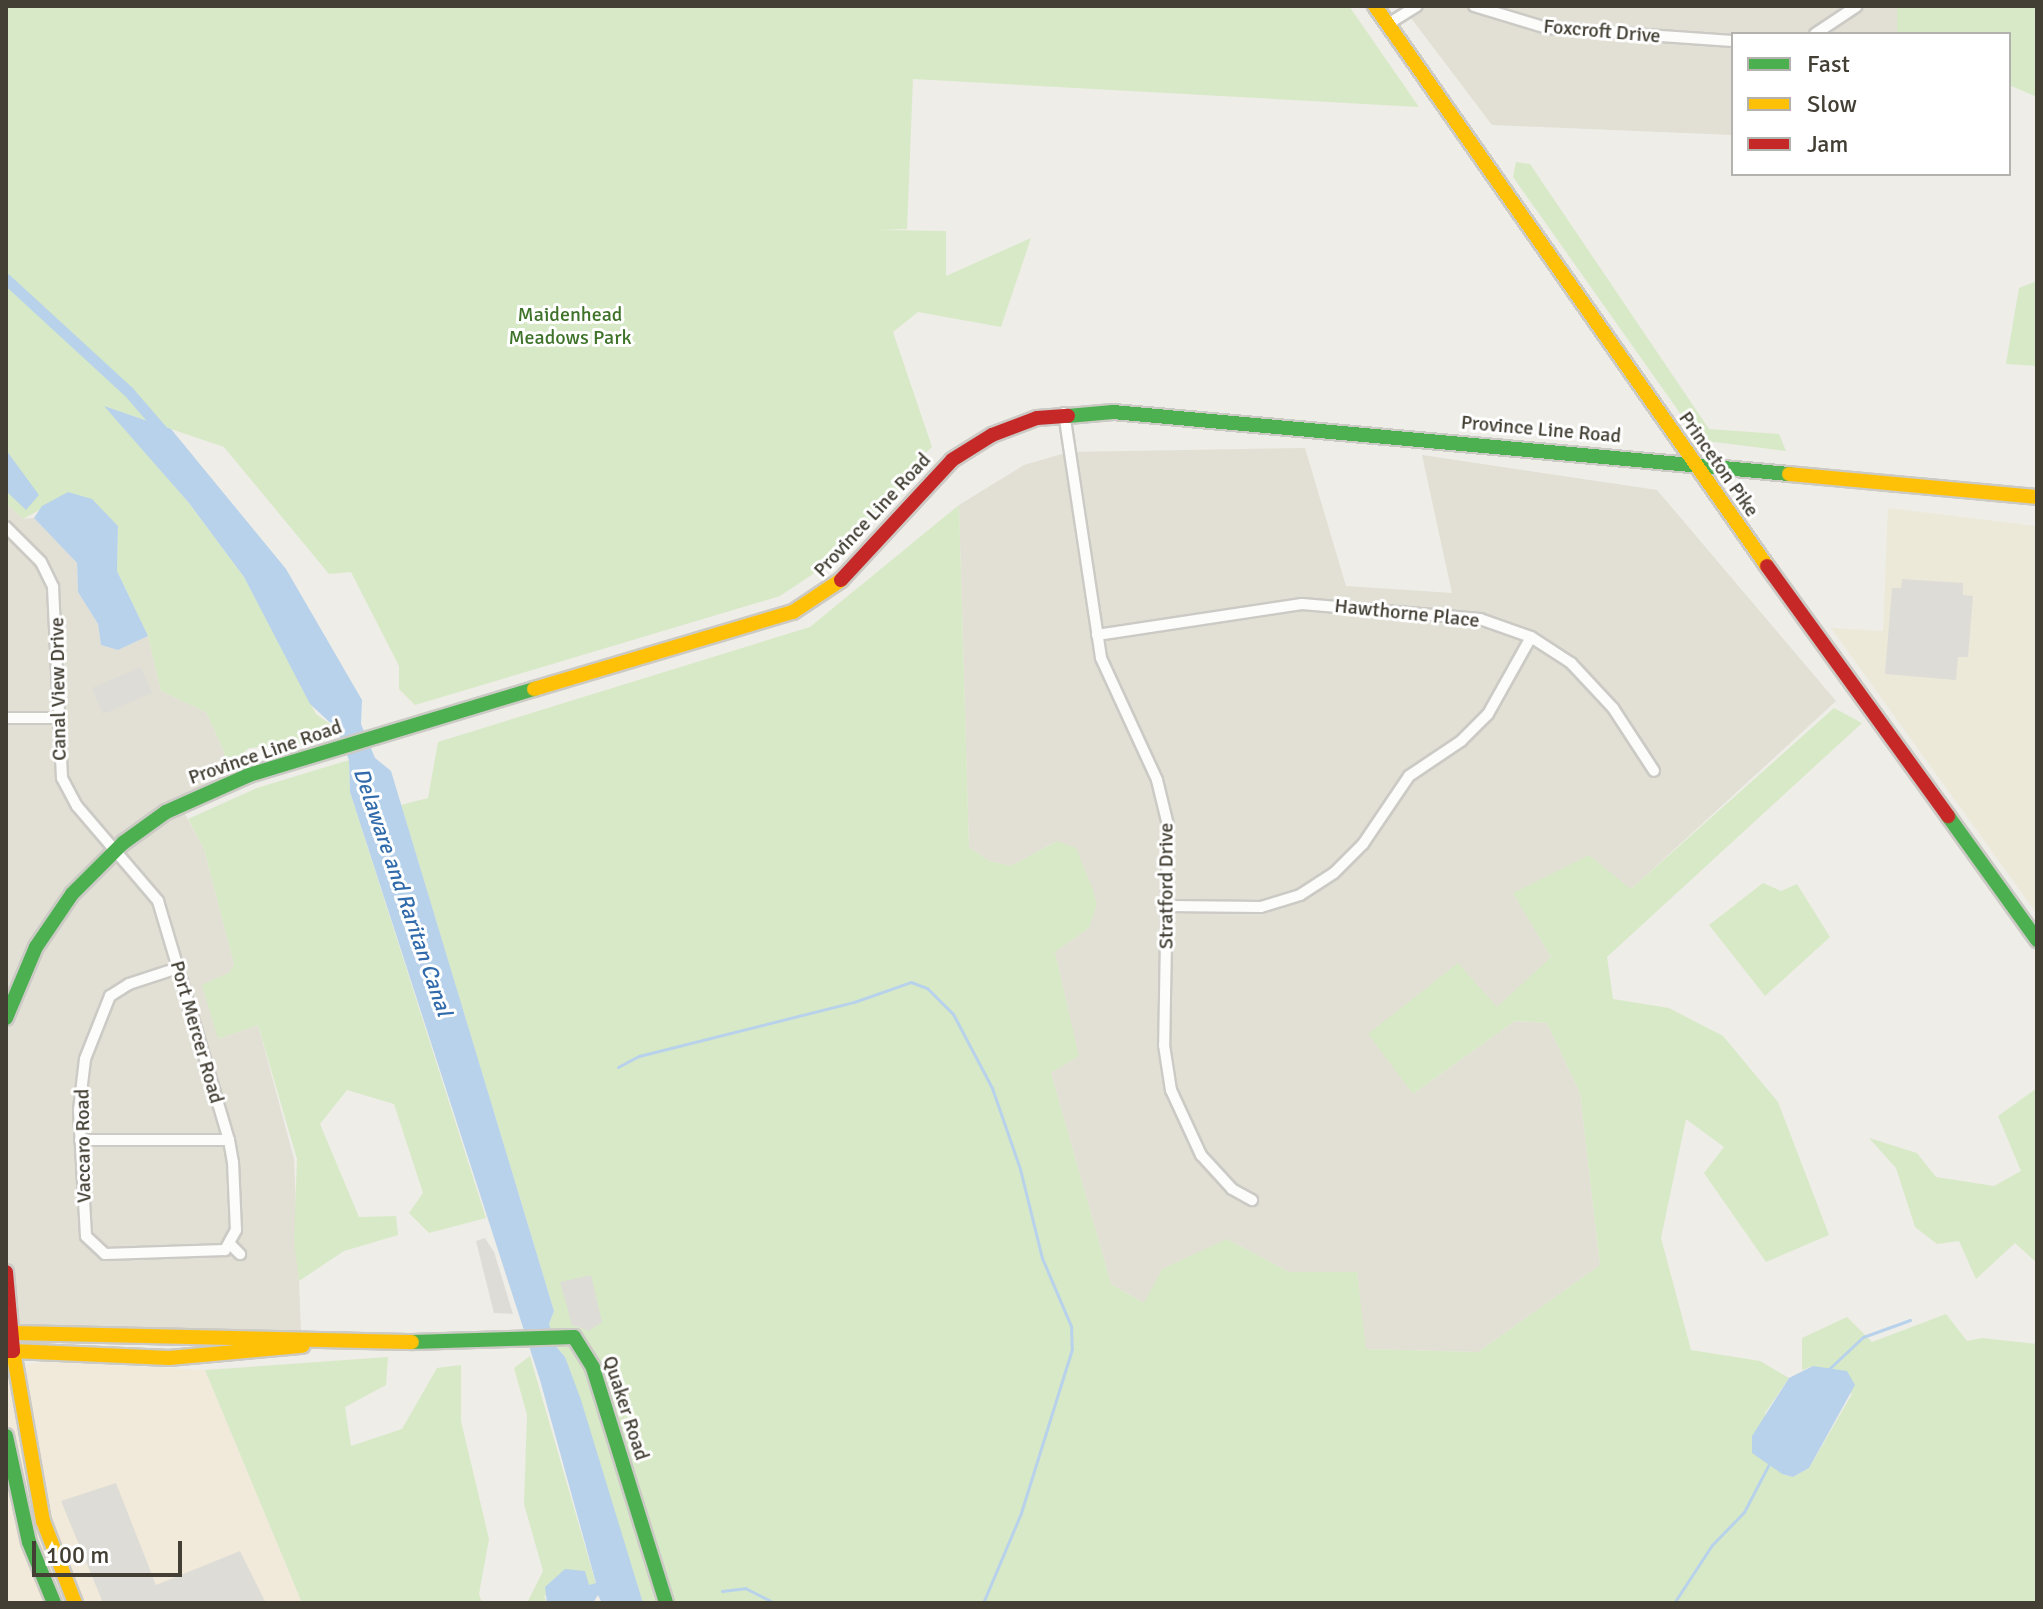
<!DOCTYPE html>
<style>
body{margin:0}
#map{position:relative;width:2043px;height:1609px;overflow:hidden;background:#eeede7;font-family:Signika,sans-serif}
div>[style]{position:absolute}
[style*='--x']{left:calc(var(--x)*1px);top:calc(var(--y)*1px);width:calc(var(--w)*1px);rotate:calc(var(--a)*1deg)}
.residential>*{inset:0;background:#e2dfd4}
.commercial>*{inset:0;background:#f1eada}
.education>*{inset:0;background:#ece9d9}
.green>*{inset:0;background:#d8e9c7}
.parking>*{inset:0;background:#dddcd7}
.water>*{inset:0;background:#b8d2eb}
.stream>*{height:3px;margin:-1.5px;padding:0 1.5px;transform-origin:1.5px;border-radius:1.5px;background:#b8d2eb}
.canal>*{height:11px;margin:-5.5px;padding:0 5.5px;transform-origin:5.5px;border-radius:5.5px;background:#b8d2eb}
.roads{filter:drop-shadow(2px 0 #cccac5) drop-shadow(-2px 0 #cccac5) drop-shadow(0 2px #cccac5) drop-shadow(0 -2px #cccac5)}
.street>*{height:10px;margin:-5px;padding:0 5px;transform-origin:5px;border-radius:5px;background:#fcfcfb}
.fast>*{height:14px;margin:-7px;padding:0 7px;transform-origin:7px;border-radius:7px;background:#4caf50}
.slow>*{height:14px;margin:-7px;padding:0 7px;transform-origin:7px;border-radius:7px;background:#ffc107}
.jam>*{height:14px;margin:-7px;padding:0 7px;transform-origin:7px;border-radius:7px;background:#c62828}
span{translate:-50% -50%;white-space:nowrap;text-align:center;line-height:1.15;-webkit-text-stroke:6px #fff;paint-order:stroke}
.street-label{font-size:20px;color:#433f34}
.park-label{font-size:20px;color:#3e7329}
.water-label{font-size:22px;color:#316bab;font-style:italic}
.frame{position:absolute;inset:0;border:8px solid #433f34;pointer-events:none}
.legend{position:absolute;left:1731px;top:32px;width:280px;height:144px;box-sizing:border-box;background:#fff;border:2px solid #b4b2ae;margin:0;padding:10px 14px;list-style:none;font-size:24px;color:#433f34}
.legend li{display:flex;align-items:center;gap:16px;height:40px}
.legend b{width:40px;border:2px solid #b4b2ae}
.scale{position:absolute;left:32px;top:1541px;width:150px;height:36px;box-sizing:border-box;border:4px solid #433f34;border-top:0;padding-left:10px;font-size:24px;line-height:28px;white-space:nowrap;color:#433f34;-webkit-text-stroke:6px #fff;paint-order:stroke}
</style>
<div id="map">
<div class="residential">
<i style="clip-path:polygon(1412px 6px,1897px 6px,1897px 34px,1733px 34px,1733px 135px,1492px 125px,1405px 10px)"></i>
<i style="clip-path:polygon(1305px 448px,1346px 586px,1452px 593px,1422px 455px,1657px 490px,1836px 701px,1630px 890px,1514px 894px,1551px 957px,1413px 1094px,1515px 1021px,1547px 1023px,1580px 1093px,1600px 1265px,1478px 1352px,1365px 1349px,1357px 1272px,1289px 1272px,1227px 1239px,1144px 1303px,1111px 1284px,1051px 1073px,1078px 1056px,1055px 952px,1089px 928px,1057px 841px,1011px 866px,989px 861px,969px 847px,959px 505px,1024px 465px,1069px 452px)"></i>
<i style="clip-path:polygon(6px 503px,23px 519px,34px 518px,77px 563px,78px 592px,98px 624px,101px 645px,118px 650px,148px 636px,161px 691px,206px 712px,224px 752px,224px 768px,180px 805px,204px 849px,234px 964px,218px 1039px,258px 1025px,294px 1159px,301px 1331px,11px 1333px,6px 1272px)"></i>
</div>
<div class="commercial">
<i style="clip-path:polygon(47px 1362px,205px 1370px,302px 1603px,6px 1603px,6px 1366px)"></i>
</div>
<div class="education">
<i style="clip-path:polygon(1888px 508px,2037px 526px,2037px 914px,1831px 628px,1883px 631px)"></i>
</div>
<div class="green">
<i style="clip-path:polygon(6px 6px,1349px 6px,1419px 107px,913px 79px,907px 229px,880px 230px,946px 231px,946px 276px,1031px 238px,1001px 327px,918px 312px,893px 332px,932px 447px,910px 468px,910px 476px,834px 560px,780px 596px,415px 705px,399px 689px,399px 666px,351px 572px,329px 574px,224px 447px,106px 407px,189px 503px,244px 577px,316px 714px,337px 729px,314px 742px,249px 748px,224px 768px,224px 752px,206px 712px,161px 691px,148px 636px,117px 571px,118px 526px,56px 501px,23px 519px,6px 503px)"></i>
<i style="clip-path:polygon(1897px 6px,2037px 6px,2037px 97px,2009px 85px,2009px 34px,1897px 34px)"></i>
<i style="clip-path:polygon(1516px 162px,1530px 164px,1709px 429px,1779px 434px,1786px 451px,1699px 440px,1513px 177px)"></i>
<i style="clip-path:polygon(2037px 281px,2037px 366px,2006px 364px,2019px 288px)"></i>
<i style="clip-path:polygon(959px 505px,969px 847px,989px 861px,1011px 866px,1057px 841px,1076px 848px,1093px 890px,1097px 904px,1089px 928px,1055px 952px,1079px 1056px,1051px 1073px,1111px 1284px,1144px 1303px,1162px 1269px,1227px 1239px,1289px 1272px,1357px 1272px,1366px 1349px,1478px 1352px,1600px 1265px,1580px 1093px,1547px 1023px,1515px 1021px,1413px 1094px,1368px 1034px,1458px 963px,1497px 1007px,1551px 957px,1513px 893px,1589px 855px,1631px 889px,1834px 708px,1862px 723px,1607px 957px,1613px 999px,1669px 1008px,1723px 1036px,1778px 1102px,1829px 1235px,1766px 1262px,1704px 1173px,1724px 1147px,1686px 1119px,1661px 1238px,1691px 1350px,1760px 1361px,1789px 1378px,1765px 1413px,1782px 1474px,1793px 1477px,1809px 1468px,1852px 1394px,1813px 1366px,1802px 1370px,1802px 1338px,1847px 1317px,1872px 1342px,1946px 1314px,1967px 1341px,1982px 1338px,2037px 1344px,2037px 1603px,643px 1603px,565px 1357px,555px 1345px,549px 1324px,554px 1311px,401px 805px,428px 798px,438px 742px,810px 627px)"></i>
<i style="clip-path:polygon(349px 760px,350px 792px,486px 1218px,429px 1233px,409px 1213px,423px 1193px,394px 1104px,347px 1090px,320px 1124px,359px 1217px,396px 1216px,398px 1235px,344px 1251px,299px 1281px,294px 1242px,297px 1159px,258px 1025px,218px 1039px,202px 985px,230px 972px,234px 964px,204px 849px,188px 819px,257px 788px)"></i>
<i style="clip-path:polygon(1763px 883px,1781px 891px,1797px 884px,1830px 937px,1765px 996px,1709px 925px)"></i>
<i style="clip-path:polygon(2037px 1088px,2037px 1263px,2015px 1243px,1976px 1279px,1959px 1241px,1937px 1244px,1915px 1227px,1896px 1168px,1869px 1138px,1917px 1153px,1936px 1177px,1994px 1186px,2021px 1171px,1998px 1116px)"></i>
<i style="clip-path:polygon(530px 1356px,596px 1584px,544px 1596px,547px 1603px,527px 1603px,543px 1571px,524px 1504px,527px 1415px,514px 1368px)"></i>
<i style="clip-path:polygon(388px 1357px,386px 1385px,345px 1407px,351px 1446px,402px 1429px,437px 1368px,461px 1365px,461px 1421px,489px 1539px,479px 1594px,482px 1603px,302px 1603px,205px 1370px)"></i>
</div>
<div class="parking">
<i style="clip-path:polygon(1902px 579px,1963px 583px,1963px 595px,1973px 596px,1968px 657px,1958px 657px,1956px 680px,1885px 674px,1892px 588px,1901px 588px)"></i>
<i style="clip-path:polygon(141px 667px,152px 693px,103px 714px,92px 688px)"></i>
<i style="clip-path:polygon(485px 1238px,494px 1252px,513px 1314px,494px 1313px,476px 1241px)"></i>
<i style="clip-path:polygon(591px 1275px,602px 1322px,589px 1331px,572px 1325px,560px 1282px)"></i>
<i style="clip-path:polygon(116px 1483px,156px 1585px,240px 1551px,266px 1603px,103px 1603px,61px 1501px)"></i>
</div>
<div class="water">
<i style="clip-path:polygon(104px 406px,171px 429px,286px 569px,362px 700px,361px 724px,375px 758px,391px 771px,554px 1311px,549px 1324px,555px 1345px,565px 1357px,581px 1400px,643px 1603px,602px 1603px,598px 1595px,593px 1603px,547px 1603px,545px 1587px,565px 1569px,585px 1571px,589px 1585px,596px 1583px,540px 1380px,350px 792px,349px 760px,337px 729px,310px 704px,244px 577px,189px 503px)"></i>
<i style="clip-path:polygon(6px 450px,39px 495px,26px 510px,6px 491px)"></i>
<i style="clip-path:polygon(68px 492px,92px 499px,118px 526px,117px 571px,148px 636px,118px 650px,101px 645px,98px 624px,78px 592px,77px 563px,34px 518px,42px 506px)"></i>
<i style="clip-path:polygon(1813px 1366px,1847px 1371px,1855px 1385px,1809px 1468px,1793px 1477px,1782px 1474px,1752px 1453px,1752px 1436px,1789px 1378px)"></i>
</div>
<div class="stream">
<i style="--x:618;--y:1067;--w:24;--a:-28"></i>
<i style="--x:639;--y:1056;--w:222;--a:-14.1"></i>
<i style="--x:854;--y:1002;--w:60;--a:-19.3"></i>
<i style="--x:911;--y:982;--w:17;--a:21"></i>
<i style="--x:927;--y:988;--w:37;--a:45"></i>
<i style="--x:953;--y:1014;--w:84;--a:62.2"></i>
<i style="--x:992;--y:1088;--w:86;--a:70.9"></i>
<i style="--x:1020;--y:1169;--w:92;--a:76.1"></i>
<i style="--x:1042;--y:1258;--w:74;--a:66.9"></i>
<i style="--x:1071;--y:1326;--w:23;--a:88"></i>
<i style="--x:1072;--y:1349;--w:172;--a:107.3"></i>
<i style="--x:1021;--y:1513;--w:98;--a:112.9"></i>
<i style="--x:1830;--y:1368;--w:45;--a:-43.2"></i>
<i style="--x:1863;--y:1337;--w:50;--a:-19.9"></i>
<i style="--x:722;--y:1591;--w:23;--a:-7"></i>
<i style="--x:745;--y:1588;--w:33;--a:27"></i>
<i style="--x:800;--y:1603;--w:25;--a:0"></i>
<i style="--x:1674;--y:1603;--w:69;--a:-56.8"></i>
<i style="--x:1712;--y:1545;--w:46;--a:-45.9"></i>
<i style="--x:1744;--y:1512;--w:56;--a:-62.5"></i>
</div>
<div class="canal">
<i style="--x:6;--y:279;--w:166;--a:42.6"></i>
<i style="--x:128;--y:391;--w:58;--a:49.2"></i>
</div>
<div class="roads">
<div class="street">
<i style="--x:1474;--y:6;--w:76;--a:16.8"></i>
<i style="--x:1547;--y:28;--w:186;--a:4"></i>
<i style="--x:1388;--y:24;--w:34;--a:-32"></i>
<i style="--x:1815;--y:34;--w:50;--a:-33.7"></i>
<i style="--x:1064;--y:413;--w:248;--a:81.4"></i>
<i style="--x:1101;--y:658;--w:134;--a:65.3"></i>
<i style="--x:1157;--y:780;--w:46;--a:76.3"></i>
<i style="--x:1168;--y:825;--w:220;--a:91"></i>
<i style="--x:1164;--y:1045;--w:46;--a:81.2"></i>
<i style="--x:1171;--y:1090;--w:72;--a:65.2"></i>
<i style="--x:1201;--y:1155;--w:46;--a:47.6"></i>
<i style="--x:1232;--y:1189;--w:23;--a:29"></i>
<i style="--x:6;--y:527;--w:49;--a:45"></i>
<i style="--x:41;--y:562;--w:28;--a:64"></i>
<i style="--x:53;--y:587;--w:191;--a:87.3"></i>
<i style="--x:62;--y:778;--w:32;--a:62"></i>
<i style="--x:77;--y:806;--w:125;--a:49.5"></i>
<i style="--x:158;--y:901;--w:70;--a:73.4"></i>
<i style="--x:178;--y:968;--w:179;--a:73.5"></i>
<i style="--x:229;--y:1140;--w:22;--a:80"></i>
<i style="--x:233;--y:1162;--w:68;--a:87.5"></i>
<i style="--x:236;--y:1230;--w:23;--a:119"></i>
<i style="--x:225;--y:1250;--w:120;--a:178.1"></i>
<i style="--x:105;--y:1254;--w:26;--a:-137"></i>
<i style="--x:86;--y:1236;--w:126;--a:-93.2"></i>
<i style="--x:79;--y:1110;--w:51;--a:-83.3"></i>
<i style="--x:85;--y:1059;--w:68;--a:-68.4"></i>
<i style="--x:110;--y:996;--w:22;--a:-32"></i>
<i style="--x:129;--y:984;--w:52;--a:-18.1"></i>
<i style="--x:1097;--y:635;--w:207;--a:-8.6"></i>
<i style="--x:1302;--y:604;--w:179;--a:4.8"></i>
<i style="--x:1480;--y:619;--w:54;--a:19.4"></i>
<i style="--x:1531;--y:637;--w:48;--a:33"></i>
<i style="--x:1571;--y:663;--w:62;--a:47"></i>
<i style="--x:1613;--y:708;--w:75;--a:56.9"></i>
<i style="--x:6;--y:718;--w:51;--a:0"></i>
<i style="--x:1168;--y:906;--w:93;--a:0.6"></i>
<i style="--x:1261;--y:907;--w:41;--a:-17.1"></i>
<i style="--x:1300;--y:895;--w:40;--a:-32.9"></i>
<i style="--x:1334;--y:873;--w:41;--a:-45"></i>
<i style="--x:1363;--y:844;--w:82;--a:-55.9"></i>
<i style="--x:1409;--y:776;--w:63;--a:-33.9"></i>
<i style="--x:1461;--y:741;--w:38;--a:-45"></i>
<i style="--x:1488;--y:714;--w:88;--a:-60.8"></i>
<i style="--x:80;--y:1140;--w:149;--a:0"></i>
<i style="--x:231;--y:1245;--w:13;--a:45"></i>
</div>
<div class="fast">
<i style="--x:1068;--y:416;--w:45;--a:-5.1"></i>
<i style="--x:1113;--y:412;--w:679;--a:5.24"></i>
<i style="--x:1948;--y:816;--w:153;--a:54.3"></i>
<i style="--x:6;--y:1018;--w:77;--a:-67.1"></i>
<i style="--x:36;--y:947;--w:64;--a:-55.8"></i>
<i style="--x:72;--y:894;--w:72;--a:-45"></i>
<i style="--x:123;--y:843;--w:53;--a:-35.8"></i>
<i style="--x:166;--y:812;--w:91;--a:-24"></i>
<i style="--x:249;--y:775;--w:298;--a:-16.8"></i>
<i style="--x:412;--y:1342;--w:162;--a:-1.8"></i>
<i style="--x:574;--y:1337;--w:36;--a:58"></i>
<i style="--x:593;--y:1368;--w:246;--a:72.7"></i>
<i style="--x:6;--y:1436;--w:108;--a:77.8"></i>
<i style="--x:29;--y:1542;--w:66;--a:67.7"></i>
</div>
<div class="slow">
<i style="--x:1375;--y:6;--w:684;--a:55.01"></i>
<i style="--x:1789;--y:474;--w:249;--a:5.3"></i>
<i style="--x:534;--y:689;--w:270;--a:-16.6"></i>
<i style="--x:793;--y:612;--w:58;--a:-33.7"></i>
<i style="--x:11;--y:1333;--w:401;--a:1.3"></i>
<i style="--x:75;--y:1603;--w:88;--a:-111.3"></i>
<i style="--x:43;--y:1521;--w:173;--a:-100"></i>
<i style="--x:13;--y:1351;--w:156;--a:2.6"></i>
<i style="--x:169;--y:1358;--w:134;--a:-5.2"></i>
</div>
<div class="jam">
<i style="--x:1767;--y:566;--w:309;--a:54.1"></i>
<i style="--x:841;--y:580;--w:163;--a:-47.2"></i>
<i style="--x:952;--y:460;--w:47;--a:-32"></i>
<i style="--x:992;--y:435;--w:48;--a:-20.7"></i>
<i style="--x:1037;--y:418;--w:31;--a:-4"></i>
<i style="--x:6;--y:1272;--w:79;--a:84.9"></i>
<i style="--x:13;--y:1351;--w:7;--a:180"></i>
</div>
</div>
<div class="street-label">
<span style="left:1602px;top:31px;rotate:5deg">Foxcroft Drive</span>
<span style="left:1541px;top:429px;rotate:5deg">Province Line Road</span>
<span style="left:1719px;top:464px;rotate:55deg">Princeton Pike</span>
<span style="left:872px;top:515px;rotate:-47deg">Province Line Road</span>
<span style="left:1407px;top:613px;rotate:6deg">Hawthorne Place</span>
<span style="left:58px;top:689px;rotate:-91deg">Canal View Drive</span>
<span style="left:265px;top:752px;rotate:-19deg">Province Line Road</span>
<span style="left:1166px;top:886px;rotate:-90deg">Stratford Drive</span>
<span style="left:197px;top:1032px;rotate:74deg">Port Mercer Road</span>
<span style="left:83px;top:1146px;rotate:-91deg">Vaccaro Road</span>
<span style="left:626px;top:1408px;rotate:72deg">Quaker Road</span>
</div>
<div class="park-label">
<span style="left:570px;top:326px">Maidenhead<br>Meadows Park</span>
</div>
<div class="water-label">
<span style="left:403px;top:892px;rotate:71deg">Delaware and Raritan Canal</span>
</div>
<div class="frame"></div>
<ul class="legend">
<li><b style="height:10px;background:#4caf50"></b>Fast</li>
<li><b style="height:10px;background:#ffc107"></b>Slow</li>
<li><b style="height:10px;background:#c62828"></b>Jam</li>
</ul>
<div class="scale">100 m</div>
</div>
